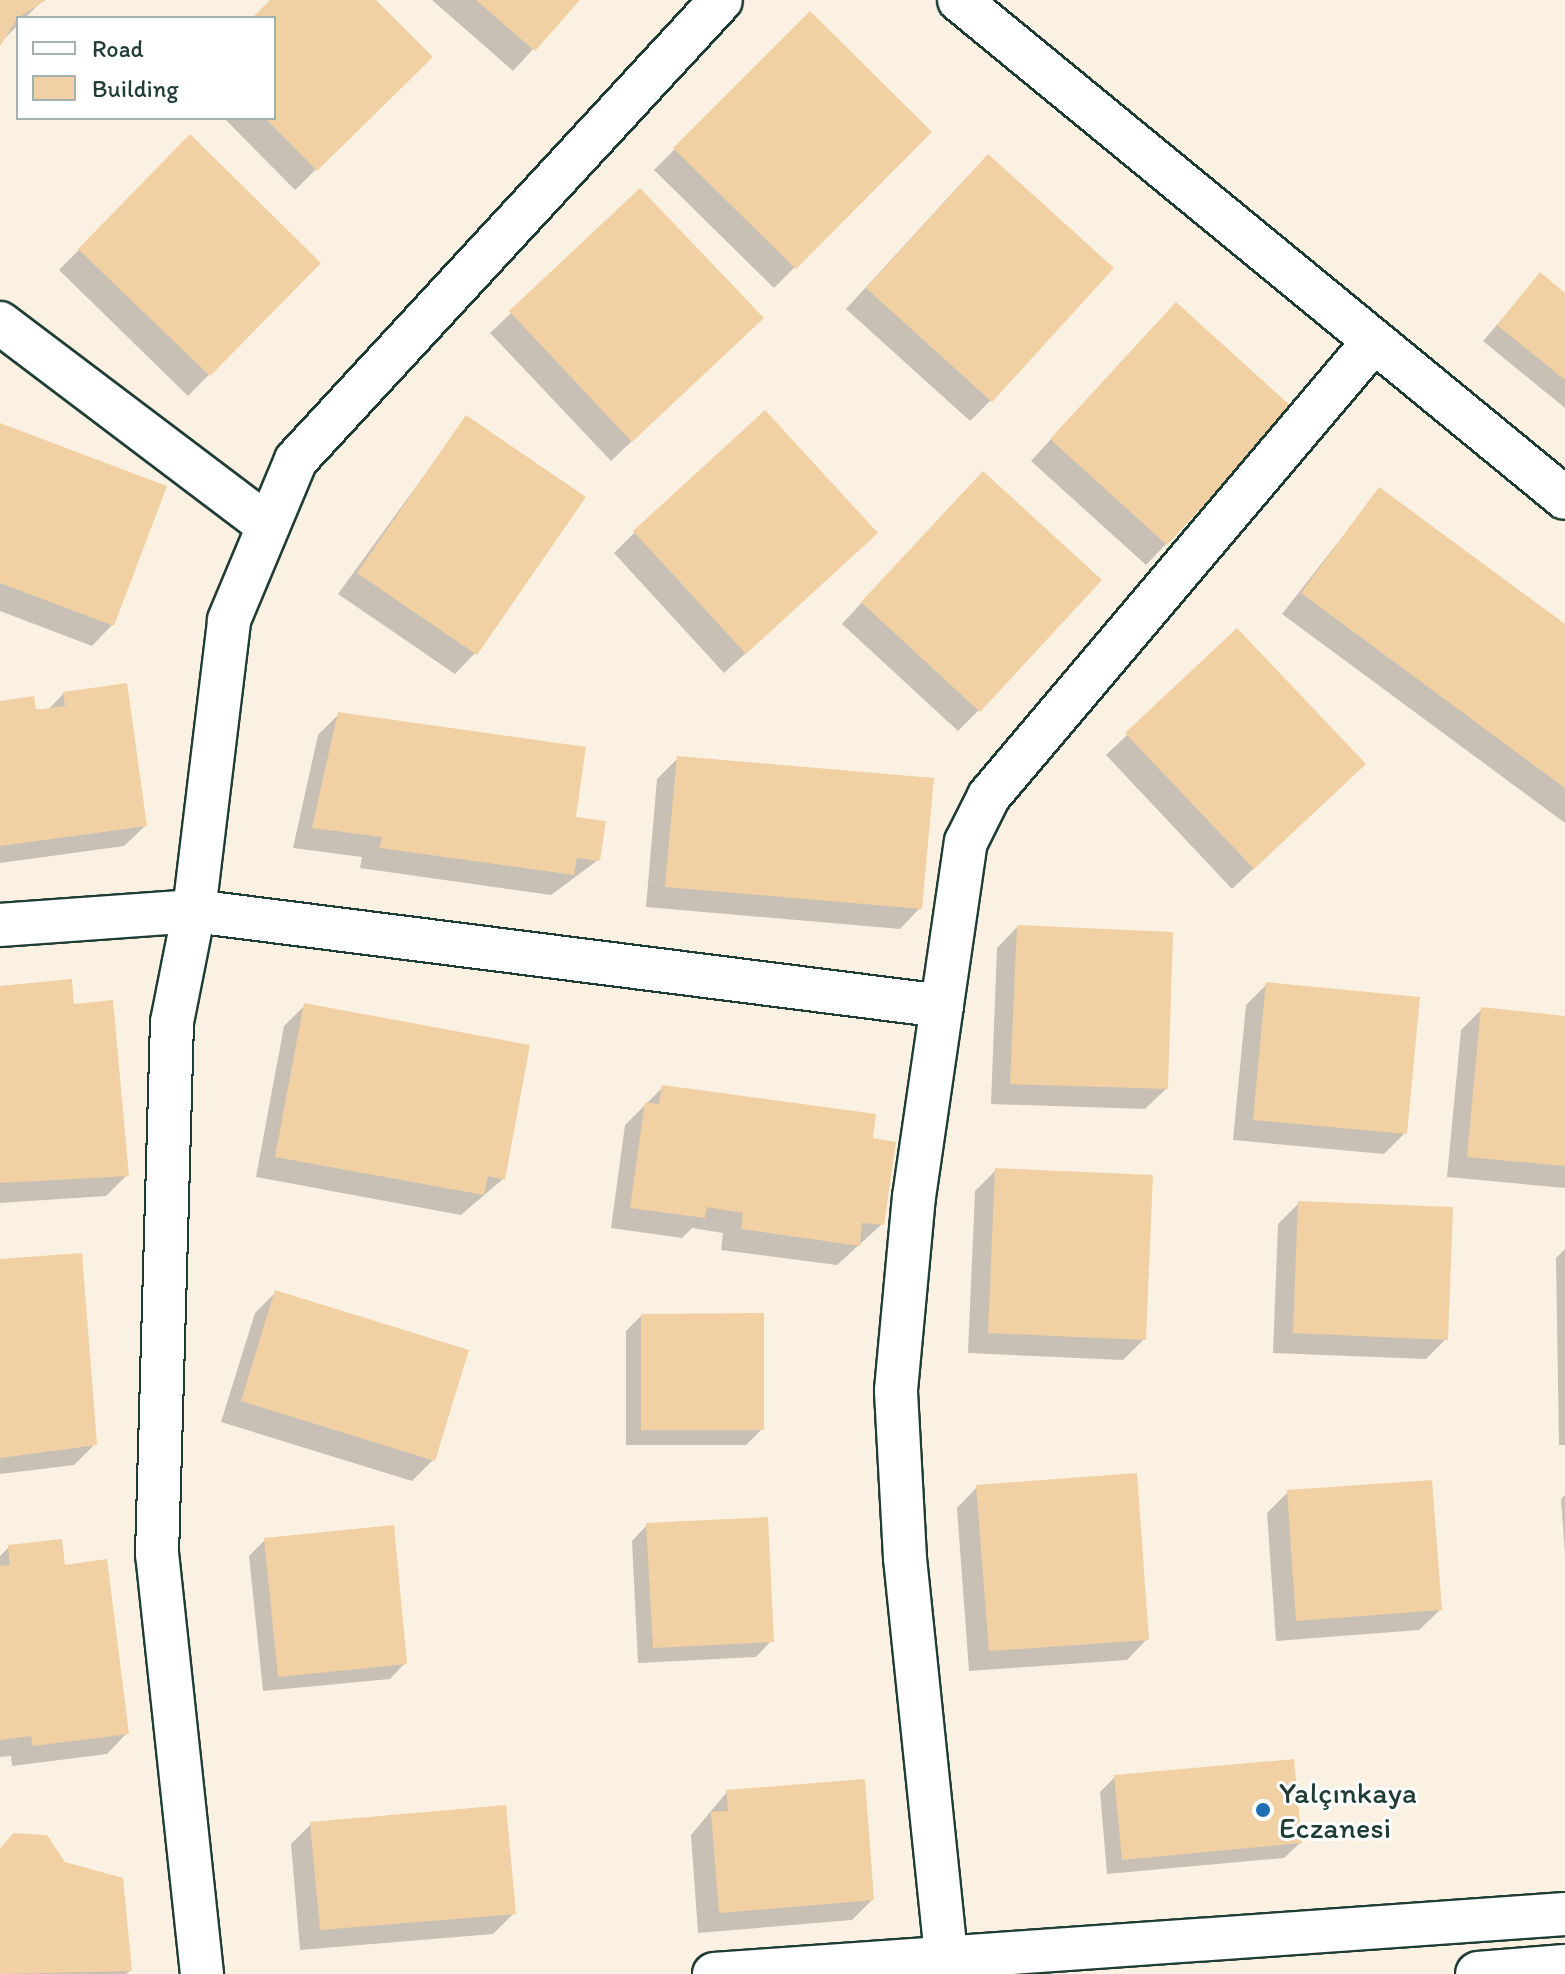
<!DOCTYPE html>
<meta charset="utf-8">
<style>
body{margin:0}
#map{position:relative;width:1565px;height:1974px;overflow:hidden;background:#fbf1e3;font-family:Itim,sans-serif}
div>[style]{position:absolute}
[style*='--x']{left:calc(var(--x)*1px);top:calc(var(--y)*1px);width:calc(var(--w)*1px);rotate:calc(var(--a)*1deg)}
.shadow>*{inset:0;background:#0003}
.building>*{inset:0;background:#f1d1a3}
.roads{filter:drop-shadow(2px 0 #1f3d34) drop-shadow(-2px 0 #1f3d34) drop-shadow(0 2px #1f3d34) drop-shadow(0 -2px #1f3d34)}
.street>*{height:42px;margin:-21px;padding:0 21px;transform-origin:21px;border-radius:21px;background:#fff}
.secondary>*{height:44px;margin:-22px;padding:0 22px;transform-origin:22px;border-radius:22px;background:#fff}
.dots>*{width:22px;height:22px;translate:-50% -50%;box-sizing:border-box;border:4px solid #fff;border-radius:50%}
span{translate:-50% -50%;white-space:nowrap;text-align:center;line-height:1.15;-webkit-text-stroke:6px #fff;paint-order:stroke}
.poi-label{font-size:30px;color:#1f3d34}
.left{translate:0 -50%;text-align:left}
.legend{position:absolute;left:16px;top:16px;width:260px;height:104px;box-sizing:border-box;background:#fff;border:2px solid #a5b1ae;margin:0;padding:10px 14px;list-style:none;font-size:24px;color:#1f3d34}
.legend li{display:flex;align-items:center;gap:16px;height:40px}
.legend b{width:40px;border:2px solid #a5b1ae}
</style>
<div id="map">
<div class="shadow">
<i style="clip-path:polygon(0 0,43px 0,0 43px)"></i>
<i style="clip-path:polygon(273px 0,373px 0,430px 57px,295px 190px,224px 118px,274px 118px,274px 18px,255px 18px)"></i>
<i style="clip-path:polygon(432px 0,578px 0,513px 71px)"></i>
<i style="clip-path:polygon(810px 13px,929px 132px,774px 288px,654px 170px)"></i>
<i style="clip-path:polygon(190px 137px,318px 263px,188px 396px,59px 270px)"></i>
<i style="clip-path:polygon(967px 177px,991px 400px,970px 421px,846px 309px)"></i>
<i style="clip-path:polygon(640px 191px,740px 339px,611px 461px,490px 333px)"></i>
<i style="clip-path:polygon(1540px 275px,1565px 295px,1565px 408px,1483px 341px)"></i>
<i style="clip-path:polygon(1155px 325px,1166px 544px,1146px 565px,1031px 461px)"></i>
<i style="clip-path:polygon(466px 418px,475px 653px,455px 674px,338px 594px)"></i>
<i style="clip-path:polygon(0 426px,112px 625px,92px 646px,0 611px)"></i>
<i style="clip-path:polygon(1379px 490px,1565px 627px,1565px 823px,1282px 614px)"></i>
<i style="clip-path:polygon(962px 494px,979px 710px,958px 731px,842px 624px)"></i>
<i style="clip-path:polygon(635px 532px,855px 553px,724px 673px,614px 553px)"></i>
<i style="clip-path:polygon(1237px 631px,1343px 784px,1232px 889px,1106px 755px)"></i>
<i style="clip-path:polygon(64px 693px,145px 826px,124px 846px,0 863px,0 703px,47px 711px)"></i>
<i style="clip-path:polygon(339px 714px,574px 818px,598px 860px,551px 895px,360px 868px,362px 857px,293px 848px,318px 735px)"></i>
<i style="clip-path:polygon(678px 758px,920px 908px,900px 929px,646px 907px,657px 779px)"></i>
<i style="clip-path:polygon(1017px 927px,1166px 1089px,1145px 1109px,991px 1104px,997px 948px)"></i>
<i style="clip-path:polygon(1267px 984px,1405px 1133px,1384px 1154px,1233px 1140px,1246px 1005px)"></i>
<i style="clip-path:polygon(0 988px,73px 1006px,127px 1175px,106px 1196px,0 1203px)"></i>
<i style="clip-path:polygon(305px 1005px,503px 1179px,461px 1215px,256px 1177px,284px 1026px)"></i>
<i style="clip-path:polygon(1482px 1009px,1565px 1018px,1565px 1188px,1447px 1177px,1461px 1030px)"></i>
<i style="clip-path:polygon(662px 1088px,871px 1140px,882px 1224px,837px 1265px,721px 1250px,723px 1233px,692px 1228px,682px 1238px,611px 1228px,625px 1125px)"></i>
<i style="clip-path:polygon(996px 1170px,1144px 1339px,1123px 1360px,968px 1353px,975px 1191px)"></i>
<i style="clip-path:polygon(1299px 1203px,1446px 1339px,1426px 1359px,1273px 1353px,1278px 1224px)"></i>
<i style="clip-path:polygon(1565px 1249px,1565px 1445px,1559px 1445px,1556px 1258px)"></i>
<i style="clip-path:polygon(0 1261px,95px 1444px,74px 1465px,0 1474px)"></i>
<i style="clip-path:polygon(276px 1292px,433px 1460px,412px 1481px,221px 1422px,255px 1313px)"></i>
<i style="clip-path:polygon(641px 1316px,762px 1429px,746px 1445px,626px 1445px,626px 1331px)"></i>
<i style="clip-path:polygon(977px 1487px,1147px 1639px,1127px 1660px,969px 1671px,957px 1508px)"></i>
<i style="clip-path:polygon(1288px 1492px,1440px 1610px,1419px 1630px,1276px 1641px,1267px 1513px)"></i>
<i style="clip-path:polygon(1565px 1495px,1565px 1554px,1561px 1499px)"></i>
<i style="clip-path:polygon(647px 1525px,771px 1641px,756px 1657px,638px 1663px,632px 1541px)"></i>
<i style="clip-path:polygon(265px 1540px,405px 1663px,390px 1679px,263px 1691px,249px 1556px)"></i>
<i style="clip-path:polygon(9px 1547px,64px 1567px,127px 1733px,107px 1754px,12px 1766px,11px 1756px,0 1757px,0 1556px)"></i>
<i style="clip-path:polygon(1115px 1777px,1300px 1843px,1284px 1858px,1107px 1874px,1100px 1792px)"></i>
<i style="clip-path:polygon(727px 1792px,872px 1900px,852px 1920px,698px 1933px,691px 1835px)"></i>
<i style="clip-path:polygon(311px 1824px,514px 1913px,493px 1934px,300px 1950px,291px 1844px)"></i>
<i style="clip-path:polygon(13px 1835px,130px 1971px,126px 1974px,0 1974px,0 1849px)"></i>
</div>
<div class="building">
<i style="clip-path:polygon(0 0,46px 0,18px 18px,0 46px)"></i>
<i style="clip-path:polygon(270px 0,376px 0,433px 57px,317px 171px,265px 118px,274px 118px,274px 18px,252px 18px)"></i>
<i style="clip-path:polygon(476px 0,580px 0,535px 51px)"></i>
<i style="clip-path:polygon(810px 11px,932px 132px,796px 269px,673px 148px)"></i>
<i style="clip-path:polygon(190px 134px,321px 263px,210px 376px,78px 249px)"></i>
<i style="clip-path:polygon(988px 154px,1114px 268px,992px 402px,866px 288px)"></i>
<i style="clip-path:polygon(640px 188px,764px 318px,632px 442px,509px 311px)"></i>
<i style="clip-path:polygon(1540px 272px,1565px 293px,1565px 380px,1497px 325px)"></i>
<i style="clip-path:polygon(1176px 302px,1293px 408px,1167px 545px,1050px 439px)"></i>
<i style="clip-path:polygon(765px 410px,878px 533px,746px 654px,633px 531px)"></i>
<i style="clip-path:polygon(466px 415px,586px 497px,477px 655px,357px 573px)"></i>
<i style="clip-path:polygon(0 423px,167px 486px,114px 626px,0 583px)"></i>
<i style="clip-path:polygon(983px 471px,1102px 580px,980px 712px,861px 602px)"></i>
<i style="clip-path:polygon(1379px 487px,1565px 624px,1565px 788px,1301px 593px)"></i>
<i style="clip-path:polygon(1237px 628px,1366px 764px,1254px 869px,1125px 733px)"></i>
<i style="clip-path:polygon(127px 683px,147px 826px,0 846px,0 701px,34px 696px,36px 710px,65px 706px,63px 692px)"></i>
<i style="clip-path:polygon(338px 712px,586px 747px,576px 817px,606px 821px,600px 861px,577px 858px,574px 875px,380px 848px,382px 837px,312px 828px)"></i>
<i style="clip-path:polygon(677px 756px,934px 778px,922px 909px,665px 887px)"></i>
<i style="clip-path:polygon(1017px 925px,1173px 932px,1168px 1089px,1010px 1084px)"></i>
<i style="clip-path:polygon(72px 979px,74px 1004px,113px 1000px,129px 1176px,0 1183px,0 986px)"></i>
<i style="clip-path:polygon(1266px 982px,1420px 997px,1407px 1134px,1253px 1120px)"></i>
<i style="clip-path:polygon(304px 1003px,530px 1045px,505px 1180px,488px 1176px,484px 1195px,275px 1157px)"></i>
<i style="clip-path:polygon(1481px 1007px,1565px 1016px,1565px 1166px,1467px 1157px)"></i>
<i style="clip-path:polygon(662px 1085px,876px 1114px,873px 1138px,896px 1142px,884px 1225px,862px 1223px,860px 1246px,741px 1229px,743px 1213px,707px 1207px,705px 1218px,630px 1208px,645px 1102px,659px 1104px)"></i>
<i style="clip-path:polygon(995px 1168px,1153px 1175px,1146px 1340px,988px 1333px)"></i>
<i style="clip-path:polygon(1298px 1201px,1453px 1207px,1448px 1340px,1293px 1333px)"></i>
<i style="clip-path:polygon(82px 1253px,97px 1445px,0 1458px,0 1259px)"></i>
<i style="clip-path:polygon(275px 1290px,469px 1350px,435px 1461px,241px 1401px)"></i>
<i style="clip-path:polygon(764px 1313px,764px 1430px,641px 1430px,641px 1314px)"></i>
<i style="clip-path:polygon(1137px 1473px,1149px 1640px,989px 1651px,976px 1485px)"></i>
<i style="clip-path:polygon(1432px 1480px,1442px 1610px,1296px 1621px,1287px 1490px)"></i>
<i style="clip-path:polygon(768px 1517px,774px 1642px,653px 1648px,646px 1523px)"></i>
<i style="clip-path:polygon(394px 1525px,407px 1664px,278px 1677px,264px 1538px)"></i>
<i style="clip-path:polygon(62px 1539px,65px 1565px,107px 1559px,129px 1734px,33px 1746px,31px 1736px,0 1740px,0 1566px,10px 1565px,8px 1545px)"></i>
<i style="clip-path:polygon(1294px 1759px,1302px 1843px,1122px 1860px,1114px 1775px)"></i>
<i style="clip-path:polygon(865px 1779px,874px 1900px,719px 1913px,711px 1812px,728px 1811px,726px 1790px)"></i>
<i style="clip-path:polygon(506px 1805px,516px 1914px,320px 1930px,310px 1822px)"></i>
<i style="clip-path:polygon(13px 1833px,47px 1835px,65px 1862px,123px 1878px,132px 1971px,0 1974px,0 1849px)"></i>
</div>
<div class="roads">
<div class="street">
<i style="--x:959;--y:0;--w:784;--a:39.41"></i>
<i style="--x:0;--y:323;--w:336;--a:37.1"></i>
<i style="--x:0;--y:925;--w:195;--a:-4.1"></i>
<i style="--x:194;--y:911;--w:754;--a:7.24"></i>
<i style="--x:946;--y:1955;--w:399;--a:-95.9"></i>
<i style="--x:905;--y:1558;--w:168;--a:-93.1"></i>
<i style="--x:896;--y:1390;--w:194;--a:-84.7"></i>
<i style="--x:914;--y:1197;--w:359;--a:-81.7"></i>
<i style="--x:966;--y:842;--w:51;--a:-63.4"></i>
<i style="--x:989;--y:796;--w:596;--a:-49.76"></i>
<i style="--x:202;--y:1974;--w:421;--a:-96.1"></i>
<i style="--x:157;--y:1555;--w:533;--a:-88.39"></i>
<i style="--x:172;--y:1022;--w:113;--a:-78.8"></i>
<i style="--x:194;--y:911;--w:293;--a:-83.1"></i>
<i style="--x:229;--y:620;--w:173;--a:-67.3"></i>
<i style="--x:296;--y:460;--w:626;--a:-47.26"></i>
<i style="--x:714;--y:1974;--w:853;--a:-4.03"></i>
</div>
<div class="secondary">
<i style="--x:1478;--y:1974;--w:87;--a:-4.6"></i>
</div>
</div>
<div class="dots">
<i style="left:1263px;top:1810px;background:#1f6fb2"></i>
</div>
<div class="poi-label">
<span class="left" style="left:1279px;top:1810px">Yalçınkaya<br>Eczanesi</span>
</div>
<ul class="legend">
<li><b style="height:10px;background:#fff"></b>Road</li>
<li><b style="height:22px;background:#f1d1a3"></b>Building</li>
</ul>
</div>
